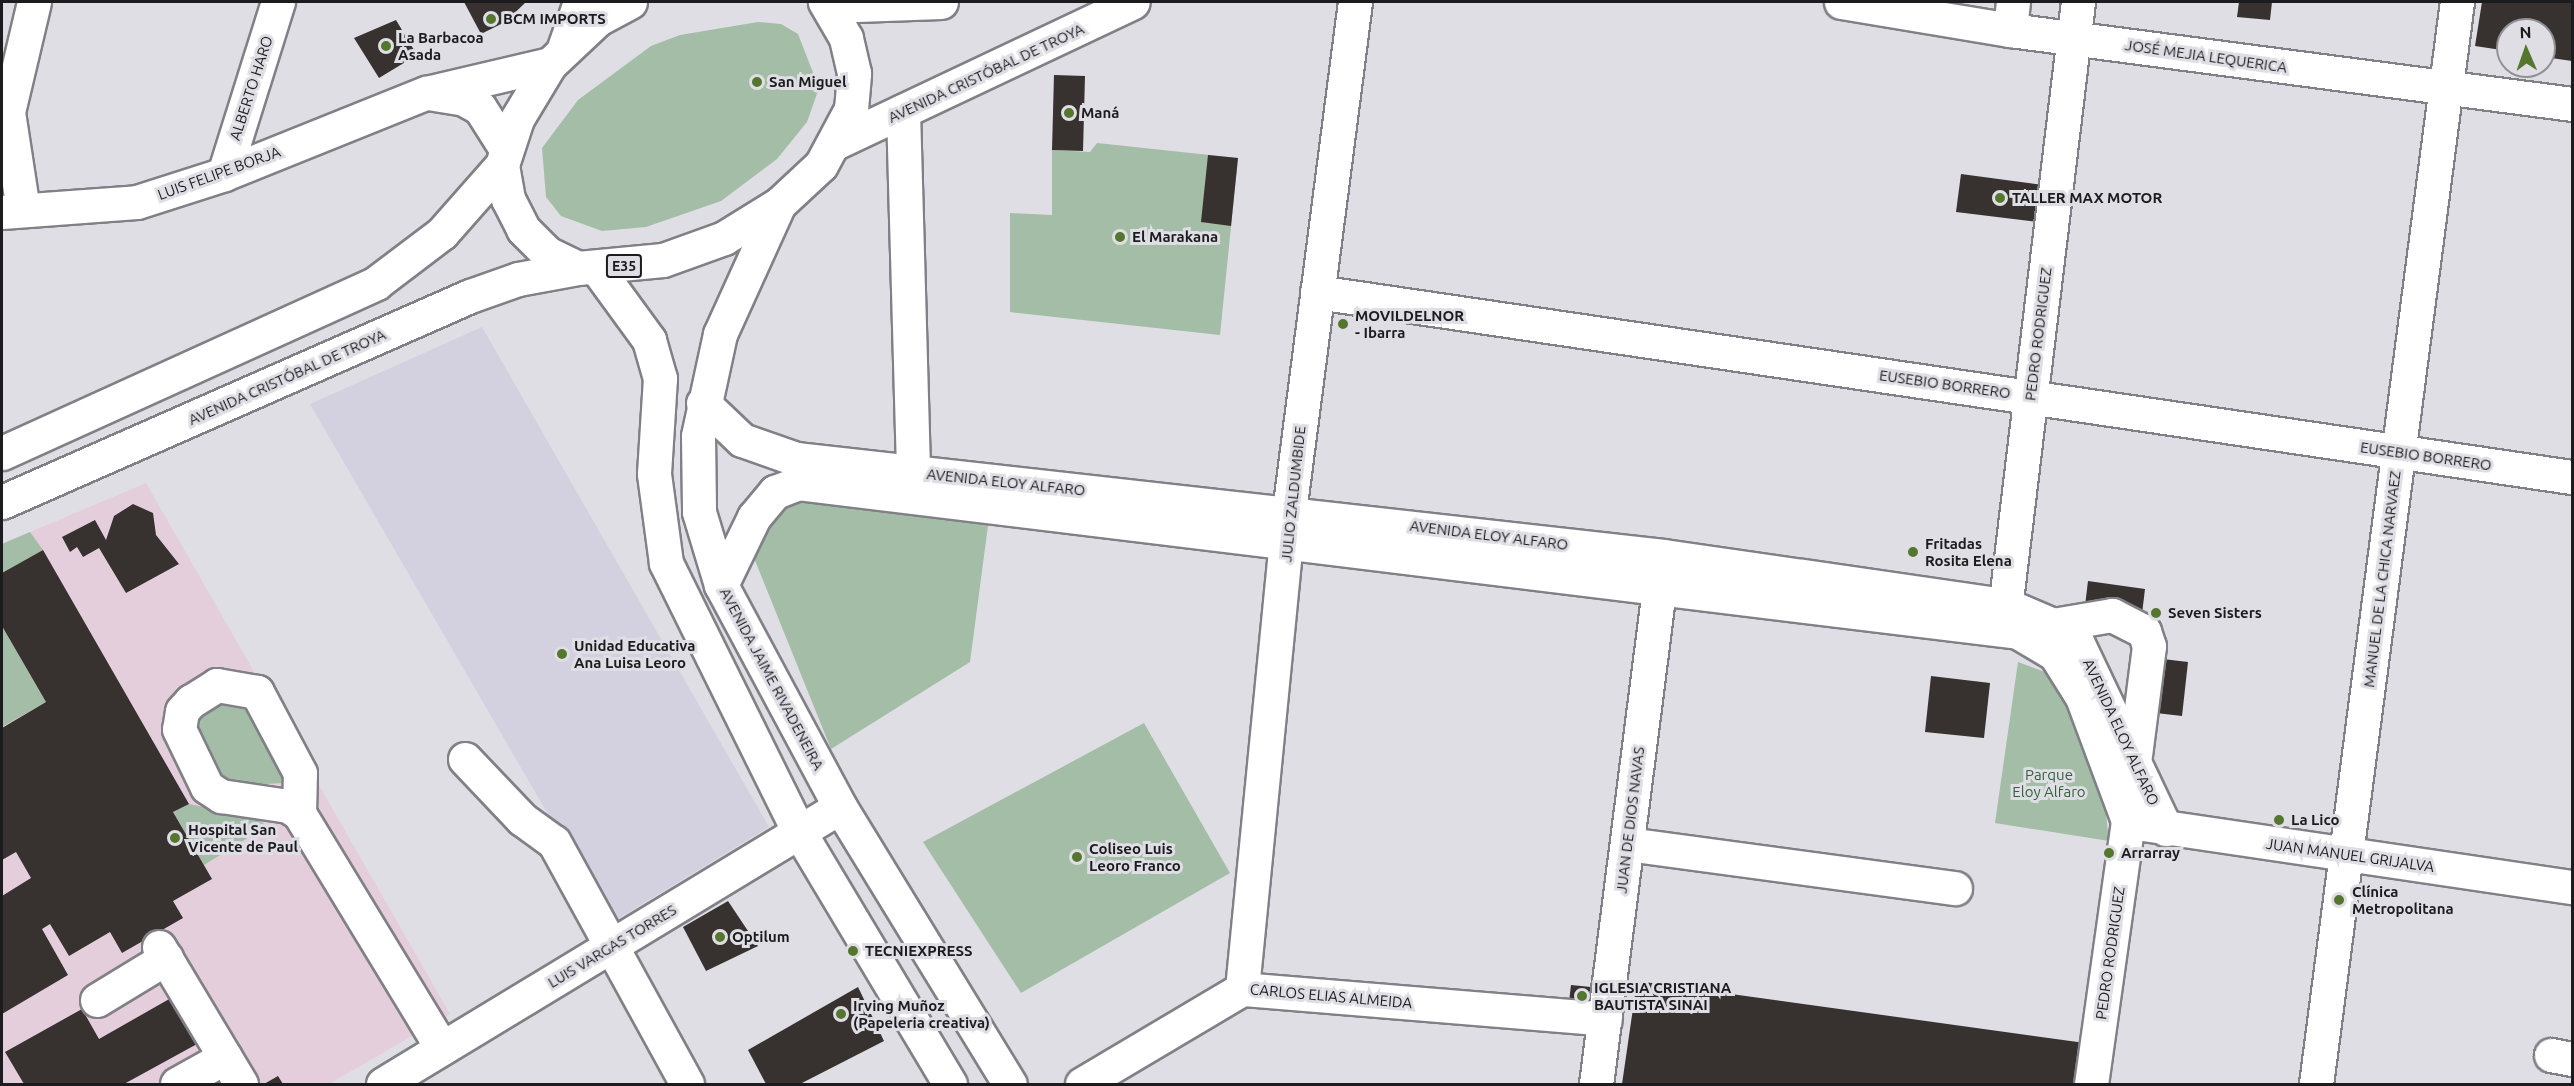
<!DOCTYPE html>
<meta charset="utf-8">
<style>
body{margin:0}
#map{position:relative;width:2574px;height:1086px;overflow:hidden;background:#dfdee4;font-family:Ubuntu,sans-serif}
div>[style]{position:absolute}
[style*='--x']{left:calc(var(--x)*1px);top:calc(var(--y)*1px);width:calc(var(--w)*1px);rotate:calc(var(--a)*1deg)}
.built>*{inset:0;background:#d3d1df}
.medical>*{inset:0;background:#e4cedc}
.green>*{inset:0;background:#a3bda6}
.building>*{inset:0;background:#373130}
.roads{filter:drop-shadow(2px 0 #818086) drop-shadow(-2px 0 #818086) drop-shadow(0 2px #818086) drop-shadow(0 -2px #818086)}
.minor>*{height:33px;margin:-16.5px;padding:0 16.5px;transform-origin:16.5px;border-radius:16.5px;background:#fff}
.major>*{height:33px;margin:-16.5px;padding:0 16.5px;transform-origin:16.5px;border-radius:16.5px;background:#fff}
.highway>*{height:33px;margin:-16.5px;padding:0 16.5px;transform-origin:16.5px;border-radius:16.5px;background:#fff}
.dots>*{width:16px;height:16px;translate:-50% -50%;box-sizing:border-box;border:3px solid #dfdee4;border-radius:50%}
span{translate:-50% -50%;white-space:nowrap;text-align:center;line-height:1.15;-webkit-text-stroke:6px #dfdee4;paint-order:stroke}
.shield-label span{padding:2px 4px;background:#dfdee4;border:2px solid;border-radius:4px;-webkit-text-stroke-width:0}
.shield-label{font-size:14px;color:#1c1c1e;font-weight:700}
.poi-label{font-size:15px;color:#1c1c1e;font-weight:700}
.left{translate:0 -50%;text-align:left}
.street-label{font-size:15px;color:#1c1c1e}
.park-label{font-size:15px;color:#33613d}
.frame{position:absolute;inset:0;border:3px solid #1c1c1e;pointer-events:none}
.north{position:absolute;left:2496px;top:18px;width:60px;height:60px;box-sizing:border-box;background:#dfdee4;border:2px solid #919095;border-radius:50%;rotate:358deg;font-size:16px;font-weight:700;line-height:24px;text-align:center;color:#1c1c1e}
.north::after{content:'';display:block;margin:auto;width:21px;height:27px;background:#55762e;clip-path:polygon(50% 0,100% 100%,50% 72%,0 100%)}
</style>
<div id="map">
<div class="built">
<i style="clip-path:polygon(482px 327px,769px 827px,611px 923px,310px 404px)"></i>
</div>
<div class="medical">
<i style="clip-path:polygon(146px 483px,450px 1014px,329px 1084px,2px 1084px,2px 544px)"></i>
</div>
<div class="green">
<i style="clip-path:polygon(758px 22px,781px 24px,798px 34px,819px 88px,807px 122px,777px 159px,721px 201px,646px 227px,602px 231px,561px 216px,546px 197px,542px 148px,578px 100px,651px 46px,680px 35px)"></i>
<i style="clip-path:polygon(1097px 143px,1238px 158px,1220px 335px,1010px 312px,1010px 213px,1052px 215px,1052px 150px,1090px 152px)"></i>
<i style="clip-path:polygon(798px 488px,989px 518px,970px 662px,831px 749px,750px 548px)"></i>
<i style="clip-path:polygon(30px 532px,43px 550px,2px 573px,2px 544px)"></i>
<i style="clip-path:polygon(2px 626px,46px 702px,2px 727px)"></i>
<i style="clip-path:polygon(2018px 662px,2045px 672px,2062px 687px,2104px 796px,2109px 841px,1995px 823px)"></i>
<i style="clip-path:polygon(222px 697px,247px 700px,288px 774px,284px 783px,225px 786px,191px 721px)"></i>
<i style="clip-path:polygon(1144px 723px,1230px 873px,1021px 993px,923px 842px)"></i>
<i style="clip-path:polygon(189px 804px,256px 818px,267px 826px,204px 865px,173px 812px)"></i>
</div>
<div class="building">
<i style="clip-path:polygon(464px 2px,526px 2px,505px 22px,481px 34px)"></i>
<i style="clip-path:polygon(2239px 2px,2272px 2px,2270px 20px,2237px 17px)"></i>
<i style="clip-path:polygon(2482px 2px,2572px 2px,2572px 61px,2544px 57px,2544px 30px,2508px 30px,2508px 51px,2475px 46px)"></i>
<i style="clip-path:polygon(396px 20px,417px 55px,379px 78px,354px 38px)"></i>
<i style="clip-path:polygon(1054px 75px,1085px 76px,1083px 151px,1052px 150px)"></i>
<i style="clip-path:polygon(1208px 155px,1238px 158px,1231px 226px,1201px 222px)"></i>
<i style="clip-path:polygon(1961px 174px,2043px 185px,2038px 222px,1956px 212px)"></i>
<i style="clip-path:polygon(133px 504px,153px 513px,156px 535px,179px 564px,126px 593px,99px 548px,83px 557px,77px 547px,70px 552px,62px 537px,95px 520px,106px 540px,114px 516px)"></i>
<i style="clip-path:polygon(43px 550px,189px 804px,173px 812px,212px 879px,173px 901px,183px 918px,122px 953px,110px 932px,69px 956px,50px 924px,42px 929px,68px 975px,2px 1014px,2px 896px,31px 878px,16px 852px,2px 860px,2px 728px,46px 702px,2px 626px,2px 573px)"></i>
<i style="clip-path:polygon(2088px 581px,2145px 589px,2142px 614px,2085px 606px)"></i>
<i style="clip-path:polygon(2163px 659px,2188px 662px,2182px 716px,2156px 713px)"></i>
<i style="clip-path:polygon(1931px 676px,1990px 683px,1984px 738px,1925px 732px)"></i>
<i style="clip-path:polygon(728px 901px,758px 946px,706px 971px,683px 927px)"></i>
<i style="clip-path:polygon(1637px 981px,2085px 1043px,2079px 1084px,1622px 1084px)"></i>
<i style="clip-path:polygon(1571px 985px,1591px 987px,1594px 998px,1587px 1005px,1569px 1002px)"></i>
<i style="clip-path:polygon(858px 987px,884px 1041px,800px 1084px,766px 1084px,748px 1050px)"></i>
<i style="clip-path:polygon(171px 998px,197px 1044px,124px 1084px,24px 1084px,5px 1052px,82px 1009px,99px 1039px)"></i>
<i style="clip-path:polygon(278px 1076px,283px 1084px,264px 1084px)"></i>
</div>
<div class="roads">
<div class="minor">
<i style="--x:1841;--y:2;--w:171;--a:9.4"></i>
<i style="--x:2010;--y:30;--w:567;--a:7.5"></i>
<i style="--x:2010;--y:30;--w:28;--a:-84"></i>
<i style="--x:564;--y:48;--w:49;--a:-70.8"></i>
<i style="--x:428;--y:93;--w:36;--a:9"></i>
<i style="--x:464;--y:99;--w:18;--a:29"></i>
<i style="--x:480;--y:108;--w:49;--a:57.6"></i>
<i style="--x:903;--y:111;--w:361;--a:88.4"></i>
<i style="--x:224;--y:174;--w:180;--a:-72.6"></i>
<i style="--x:23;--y:210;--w:99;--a:-98.7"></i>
<i style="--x:8;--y:112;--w:113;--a:-76.7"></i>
<i style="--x:2;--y:212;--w:135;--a:-4.2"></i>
<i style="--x:137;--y:202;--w:91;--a:-17.8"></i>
<i style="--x:224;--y:174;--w:218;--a:-21.9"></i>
<i style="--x:426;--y:93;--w:127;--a:-13.2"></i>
<i style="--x:1317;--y:292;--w:1269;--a:8.39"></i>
<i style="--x:703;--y:403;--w:54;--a:43.5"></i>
<i style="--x:742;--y:440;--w:57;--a:19.4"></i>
<i style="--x:796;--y:459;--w:873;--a:6.38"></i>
<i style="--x:1664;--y:556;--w:345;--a:8.2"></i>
<i style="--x:2006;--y:605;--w:51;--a:23.1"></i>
<i style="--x:2053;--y:625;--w:31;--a:37"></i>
<i style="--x:2078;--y:644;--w:205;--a:64.6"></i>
<i style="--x:721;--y:585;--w:76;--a:-64.1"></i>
<i style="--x:754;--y:517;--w:33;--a:-50"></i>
<i style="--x:775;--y:492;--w:25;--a:-21"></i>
<i style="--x:798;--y:483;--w:1229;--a:6.96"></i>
<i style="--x:2018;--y:632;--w:43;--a:30.7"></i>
<i style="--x:2055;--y:654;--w:51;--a:57.9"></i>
<i style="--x:2082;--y:697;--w:132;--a:69.6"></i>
<i style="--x:2128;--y:821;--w:266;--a:98"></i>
<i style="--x:2003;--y:625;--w:627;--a:-83.14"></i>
<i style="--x:2053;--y:625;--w:60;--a:-9.6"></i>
<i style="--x:2112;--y:615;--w:36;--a:27"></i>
<i style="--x:2144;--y:631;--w:16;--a:72"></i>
<i style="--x:2149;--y:646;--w:110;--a:97.3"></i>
<i style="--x:465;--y:759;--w:83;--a:46.5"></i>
<i style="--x:522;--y:819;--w:39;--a:36"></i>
<i style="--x:554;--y:842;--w:276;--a:61.2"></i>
<i style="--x:299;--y:813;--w:40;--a:-88.6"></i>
<i style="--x:300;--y:773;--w:92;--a:-118"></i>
<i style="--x:257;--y:692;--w:41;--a:-170.1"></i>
<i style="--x:217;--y:685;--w:31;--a:148"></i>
<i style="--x:191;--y:701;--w:13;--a:132"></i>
<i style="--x:182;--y:711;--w:18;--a:99"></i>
<i style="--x:179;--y:729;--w:64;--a:64.2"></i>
<i style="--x:207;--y:787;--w:17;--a:33"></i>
<i style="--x:221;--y:796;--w:68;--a:8.5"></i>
<i style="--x:288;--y:806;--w:13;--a:32"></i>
<i style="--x:299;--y:813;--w:275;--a:58.7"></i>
<i style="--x:2144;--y:824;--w:433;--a:8.4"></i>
<i style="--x:1628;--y:844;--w:330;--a:7.7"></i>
<i style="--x:159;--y:947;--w:160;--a:59.1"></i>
<i style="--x:1242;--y:989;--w:479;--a:-84.4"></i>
<i style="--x:1289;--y:512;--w:514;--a:-82.63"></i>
<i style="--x:97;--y:1000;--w:81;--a:-31.3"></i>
<i style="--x:2551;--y:1055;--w:21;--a:11"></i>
<i style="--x:177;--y:1084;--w:55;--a:-29.4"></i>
<i style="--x:383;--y:1084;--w:534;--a:-31.22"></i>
<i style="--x:1082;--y:1084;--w:186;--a:-30.7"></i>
<i style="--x:1242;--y:989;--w:364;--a:4.7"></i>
<i style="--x:1596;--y:1084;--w:522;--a:-82.74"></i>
<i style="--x:2316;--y:1084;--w:1091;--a:-82.58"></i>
</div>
<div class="major">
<i style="--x:779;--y:204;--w:143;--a:114.4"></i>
<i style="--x:720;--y:334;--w:104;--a:102.2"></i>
<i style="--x:698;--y:436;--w:76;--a:89.2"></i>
<i style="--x:699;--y:512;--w:76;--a:73.2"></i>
<i style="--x:721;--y:585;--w:252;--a:61.8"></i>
<i style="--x:840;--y:807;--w:325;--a:58.5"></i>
<i style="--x:598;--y:270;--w:87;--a:53.9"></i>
<i style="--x:649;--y:340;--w:40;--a:74"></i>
<i style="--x:660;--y:378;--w:96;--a:93.6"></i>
<i style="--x:654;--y:474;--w:90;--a:82.3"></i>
<i style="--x:666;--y:563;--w:298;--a:63.7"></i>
<i style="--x:798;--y:830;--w:296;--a:59.1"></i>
</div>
<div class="highway">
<i style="--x:630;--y:2;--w:36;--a:152"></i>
<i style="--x:598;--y:19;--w:66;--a:136.8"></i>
<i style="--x:550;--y:64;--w:64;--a:121"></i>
<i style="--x:517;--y:119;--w:48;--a:108.1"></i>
<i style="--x:502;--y:165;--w:35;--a:80"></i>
<i style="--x:508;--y:199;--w:34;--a:63"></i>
<i style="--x:523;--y:229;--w:34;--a:45"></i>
<i style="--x:547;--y:253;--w:34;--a:26"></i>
<i style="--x:578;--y:268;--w:85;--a:-5.4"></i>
<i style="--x:663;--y:260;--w:65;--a:-19.8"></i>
<i style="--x:724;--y:238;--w:65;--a:-31.7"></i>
<i style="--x:779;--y:204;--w:57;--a:-42.9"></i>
<i style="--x:821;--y:165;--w:64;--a:-61.8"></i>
<i style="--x:851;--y:109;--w:36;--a:-85"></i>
<i style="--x:854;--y:73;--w:36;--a:-103"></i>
<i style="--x:846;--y:38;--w:42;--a:-120.3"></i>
<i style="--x:829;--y:6;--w:112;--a:-2"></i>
<i style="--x:837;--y:142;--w:327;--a:-25.3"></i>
<i style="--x:2;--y:453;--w:411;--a:-24.4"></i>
<i style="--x:376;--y:283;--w:83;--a:-37.1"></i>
<i style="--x:442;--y:233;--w:91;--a:-48.6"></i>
<i style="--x:2;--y:502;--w:511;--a:-23.76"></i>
<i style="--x:470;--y:296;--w:51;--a:-19.5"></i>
<i style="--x:518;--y:279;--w:61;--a:-10.4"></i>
</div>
</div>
<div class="dots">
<i style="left:491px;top:19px;background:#55762e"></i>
<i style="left:386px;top:46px;background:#55762e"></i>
<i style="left:757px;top:82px;background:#55762e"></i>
<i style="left:1069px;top:113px;background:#55762e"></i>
<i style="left:2000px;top:198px;background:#55762e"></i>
<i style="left:1120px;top:237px;background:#55762e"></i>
<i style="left:1343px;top:324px;background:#55762e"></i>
<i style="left:1913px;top:552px;background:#55762e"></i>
<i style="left:2156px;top:613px;background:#55762e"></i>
<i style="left:562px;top:654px;background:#55762e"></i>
<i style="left:2279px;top:820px;background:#55762e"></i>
<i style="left:175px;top:838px;background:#55762e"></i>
<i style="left:2109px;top:853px;background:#55762e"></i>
<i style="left:1077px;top:857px;background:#55762e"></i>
<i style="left:2339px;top:900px;background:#55762e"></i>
<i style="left:720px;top:937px;background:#55762e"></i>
<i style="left:853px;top:951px;background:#55762e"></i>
<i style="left:1582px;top:996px;background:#55762e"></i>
<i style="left:841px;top:1014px;background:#55762e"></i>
</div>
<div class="shield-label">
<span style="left:624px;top:266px">E35</span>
</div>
<div class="poi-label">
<span class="left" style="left:503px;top:19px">BCM IMPORTS</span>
<span class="left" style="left:398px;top:46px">La Barbacoa<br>Asada</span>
<span class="left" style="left:769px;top:82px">San Miguel</span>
<span class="left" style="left:1081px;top:113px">Maná</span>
<span class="left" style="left:2012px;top:198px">TALLER MAX MOTOR</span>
<span class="left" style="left:1132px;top:237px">El Marakana</span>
<span class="left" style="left:1355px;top:324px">MOVILDELNOR<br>- Ibarra</span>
<span class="left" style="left:1925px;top:552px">Fritadas<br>Rosita Elena</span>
<span class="left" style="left:2168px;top:613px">Seven Sisters</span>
<span class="left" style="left:574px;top:654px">Unidad Educativa<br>Ana Luisa Leoro</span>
<span class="left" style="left:2291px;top:820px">La Lico</span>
<span class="left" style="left:188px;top:838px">Hospital San<br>Vicente de Paul</span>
<span class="left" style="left:1089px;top:857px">Coliseo Luis<br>Leoro Franco</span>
<span class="left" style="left:2121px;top:853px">Arrarray</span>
<span class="left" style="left:2352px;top:900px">Clínica<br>Metropolitana</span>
<span class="left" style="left:732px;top:937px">Optilum</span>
<span class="left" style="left:865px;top:951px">TECNIEXPRESS</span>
<span class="left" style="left:1594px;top:996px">IGLESIA CRISTIANA<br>BAUTISTA SINAI</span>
<span class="left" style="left:853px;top:1014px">Irving Muñoz<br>(Papeleria creativa)</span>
</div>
<div class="street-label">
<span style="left:2206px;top:56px;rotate:8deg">JOSÉ MEJIA LEQUERICA</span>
<span style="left:986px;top:73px;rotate:-25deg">AVENIDA CRISTÓBAL DE TROYA</span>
<span style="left:251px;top:88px;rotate:-72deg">ALBERTO HARO</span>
<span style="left:219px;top:173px;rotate:-20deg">LUIS FELIPE BORJA</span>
<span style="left:2038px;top:334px;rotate:-83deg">PEDRO RODRIGUEZ</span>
<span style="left:287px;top:377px;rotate:-24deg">AVENIDA CRISTÓBAL DE TROYA</span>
<span style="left:1945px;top:384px;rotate:8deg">EUSEBIO BORRERO</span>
<span style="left:2426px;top:456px;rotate:8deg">EUSEBIO BORRERO</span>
<span style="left:1006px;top:482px;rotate:6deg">AVENIDA ELOY ALFARO</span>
<span style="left:1293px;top:494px;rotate:-84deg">JULIO ZALDUMBIDE</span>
<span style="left:1489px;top:535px;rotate:7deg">AVENIDA ELOY ALFARO</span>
<span style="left:2382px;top:579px;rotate:-83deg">MANUEL DE LA CHICA NARVAEZ</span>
<span style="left:772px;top:679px;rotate:62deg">AVENIDA JAIME RIVADENEIRA</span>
<span style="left:2121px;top:732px;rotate:65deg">AVENIDA ELOY ALFARO</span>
<span style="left:1630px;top:820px;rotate:-83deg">JUAN DE DIOS NAVAS</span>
<span style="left:2350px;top:855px;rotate:8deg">JUAN MANUEL GRIJALVA</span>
<span style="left:612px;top:946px;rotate:-31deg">LUIS VARGAS TORRES</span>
<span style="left:2110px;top:953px;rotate:-82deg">PEDRO RODRIGUEZ</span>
<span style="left:1331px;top:996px;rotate:5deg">CARLOS ELIAS ALMEIDA</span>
</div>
<div class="park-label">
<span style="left:2049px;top:783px">Parque<br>Eloy Alfaro</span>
</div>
<div class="frame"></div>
<div class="north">N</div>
</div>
